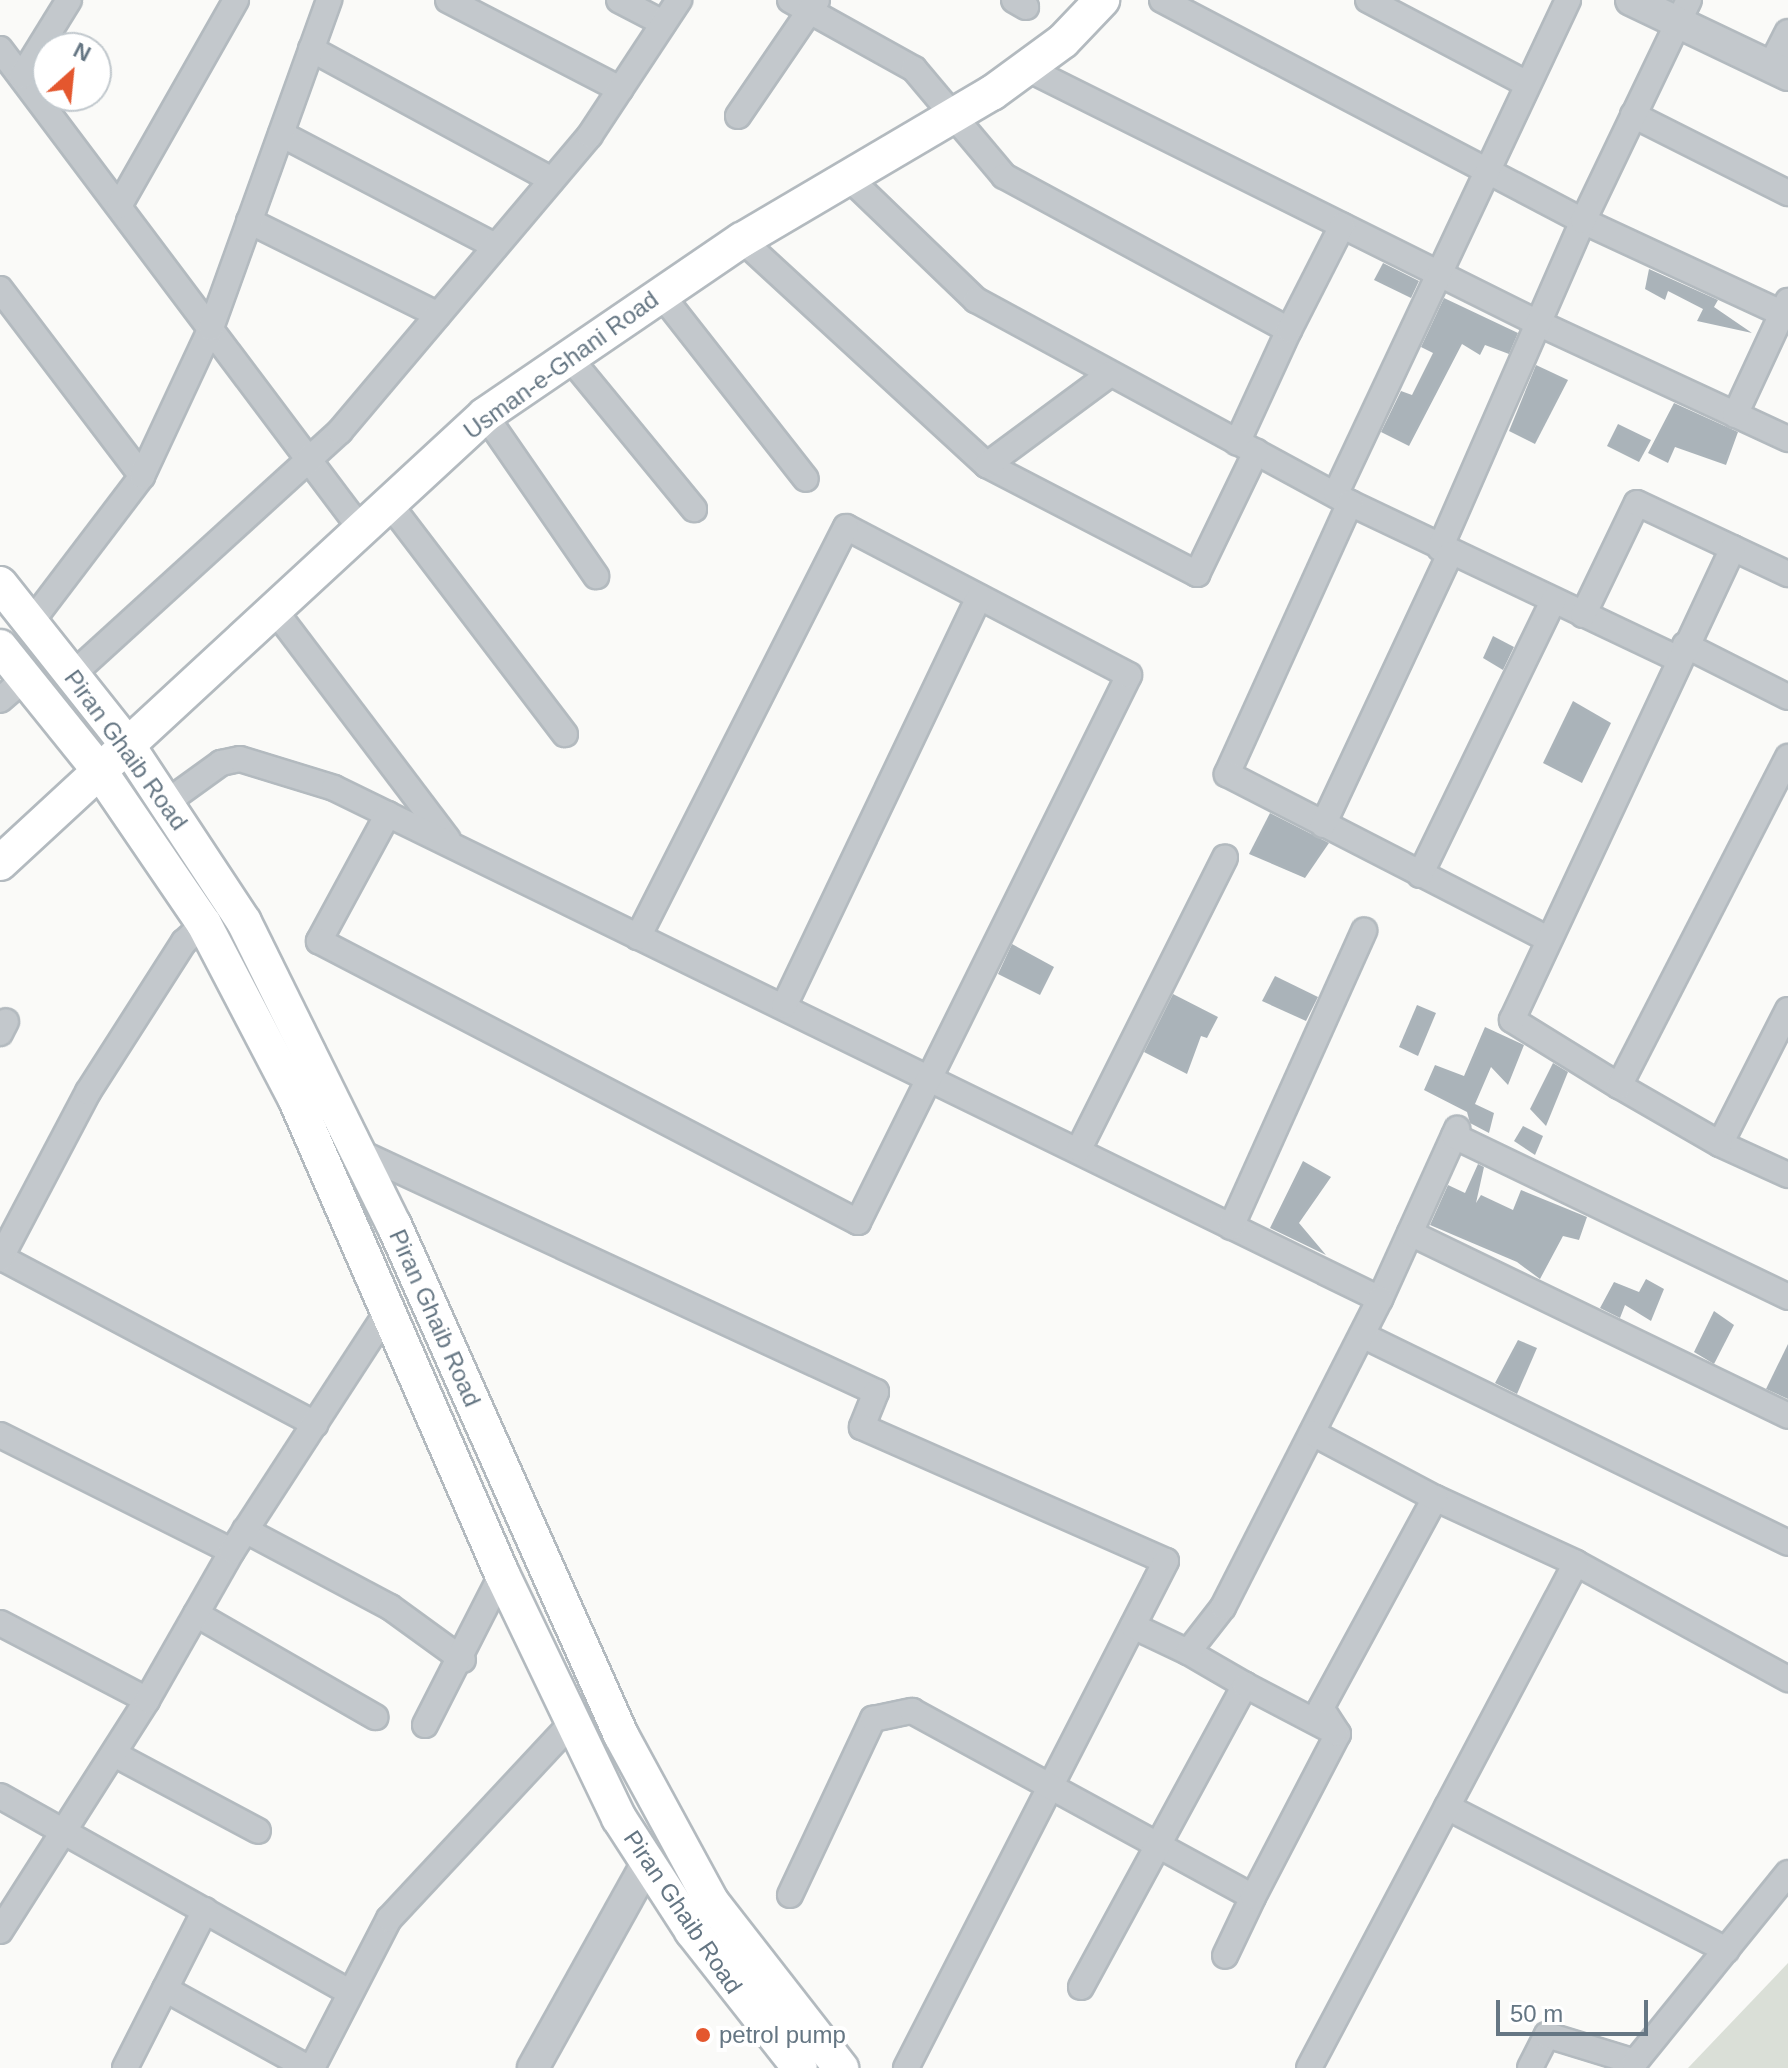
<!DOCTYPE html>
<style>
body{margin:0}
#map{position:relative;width:1788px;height:2068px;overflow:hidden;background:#fafaf8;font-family:Arial,sans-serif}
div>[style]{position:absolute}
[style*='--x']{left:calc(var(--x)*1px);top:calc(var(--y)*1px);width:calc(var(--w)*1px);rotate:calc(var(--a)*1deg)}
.green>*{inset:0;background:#dadfd7}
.building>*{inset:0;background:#aab3b9}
.roads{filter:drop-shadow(2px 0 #b3babf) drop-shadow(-2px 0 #b3babf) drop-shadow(0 2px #b3babf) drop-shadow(0 -2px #b3babf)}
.minor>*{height:24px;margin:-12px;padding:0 12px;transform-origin:12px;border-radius:12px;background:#c3c8cc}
.tertiary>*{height:30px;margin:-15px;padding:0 15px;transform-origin:15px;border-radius:15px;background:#c3c8cc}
.secondary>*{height:34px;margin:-17px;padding:0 17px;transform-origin:17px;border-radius:17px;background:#fff}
.dots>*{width:22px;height:22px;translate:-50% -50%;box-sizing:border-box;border:4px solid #fff;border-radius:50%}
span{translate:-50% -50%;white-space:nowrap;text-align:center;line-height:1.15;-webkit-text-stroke:8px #fff;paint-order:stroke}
.street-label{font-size:24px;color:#657683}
.poi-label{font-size:24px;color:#657683}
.left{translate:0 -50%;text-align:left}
.north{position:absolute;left:32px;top:32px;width:80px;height:80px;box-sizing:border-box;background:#fff;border:2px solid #c1c8cd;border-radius:50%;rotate:27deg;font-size:22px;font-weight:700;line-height:32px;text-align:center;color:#657683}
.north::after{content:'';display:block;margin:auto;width:28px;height:36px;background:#e4572e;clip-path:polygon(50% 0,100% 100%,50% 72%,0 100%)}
.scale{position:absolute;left:1496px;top:2000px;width:152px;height:36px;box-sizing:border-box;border:4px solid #657683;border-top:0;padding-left:10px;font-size:24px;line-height:28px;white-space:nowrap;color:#657683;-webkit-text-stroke:6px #fff;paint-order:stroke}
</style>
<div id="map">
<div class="green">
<i style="clip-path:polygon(1788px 1963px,1788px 2068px,1688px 2068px)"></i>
</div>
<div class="building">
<i style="clip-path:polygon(1383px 263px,1419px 281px,1411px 298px,1374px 280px)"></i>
<i style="clip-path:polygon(1649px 269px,1718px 300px,1714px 307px,1752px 333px,1697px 321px,1703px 309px,1668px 291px,1665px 300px,1645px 289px)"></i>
<i style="clip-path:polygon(1444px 298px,1518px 333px,1509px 354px,1485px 345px,1480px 355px,1462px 344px,1409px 446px,1381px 432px,1401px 391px,1412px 395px,1433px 353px,1421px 347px)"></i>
<i style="clip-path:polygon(1536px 365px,1568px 380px,1535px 444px,1509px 431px)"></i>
<i style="clip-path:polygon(1674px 403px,1738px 432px,1726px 465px,1675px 447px,1668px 463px,1648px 453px)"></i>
<i style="clip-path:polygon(1618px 424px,1651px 440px,1639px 462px,1607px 446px)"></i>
<i style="clip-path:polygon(1493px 636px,1514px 647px,1503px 670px,1483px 658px)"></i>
<i style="clip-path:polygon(1573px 701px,1611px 723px,1582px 783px,1543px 763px)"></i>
<i style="clip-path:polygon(1270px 813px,1329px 843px,1305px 878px,1249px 854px)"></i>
<i style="clip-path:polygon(1012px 944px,1054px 967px,1040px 995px,998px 974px)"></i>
<i style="clip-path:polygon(1275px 976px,1318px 997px,1306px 1021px,1262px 1001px)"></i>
<i style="clip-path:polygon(1173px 994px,1218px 1017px,1207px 1038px,1201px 1036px,1187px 1074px,1144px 1052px)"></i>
<i style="clip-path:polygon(1417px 1005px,1436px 1013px,1418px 1056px,1399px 1047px)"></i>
<i style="clip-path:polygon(1485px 1027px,1524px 1045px,1508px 1085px,1491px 1067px,1475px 1104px,1494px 1113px,1489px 1133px,1470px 1123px,1467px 1112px,1424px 1090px,1435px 1065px,1464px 1076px)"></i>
<i style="clip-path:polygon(1553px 1063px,1568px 1072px,1546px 1126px,1530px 1109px)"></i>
<i style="clip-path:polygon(1523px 1126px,1543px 1136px,1535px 1155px,1514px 1141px)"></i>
<i style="clip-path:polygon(1303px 1161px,1331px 1177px,1299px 1223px,1326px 1255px,1270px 1228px)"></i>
<i style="clip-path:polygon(1478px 1164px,1484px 1167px,1476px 1203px,1481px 1195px,1513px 1210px,1521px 1190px,1587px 1217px,1579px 1240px,1563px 1236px,1540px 1279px,1517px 1262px,1430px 1225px,1448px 1185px,1465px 1193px)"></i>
<i style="clip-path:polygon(1646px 1279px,1664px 1289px,1651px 1321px,1625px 1305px,1620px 1318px,1600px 1308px,1614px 1282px,1639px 1292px)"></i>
<i style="clip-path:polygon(1714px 1311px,1734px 1325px,1714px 1364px,1694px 1352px)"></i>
<i style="clip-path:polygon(1518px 1340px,1537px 1348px,1517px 1394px,1495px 1383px)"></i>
<i style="clip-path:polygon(1788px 1344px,1788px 1399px,1766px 1389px)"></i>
</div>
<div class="roads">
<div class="minor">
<i style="--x:448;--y:0;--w:194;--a:27.4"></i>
<i style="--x:619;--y:0;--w:50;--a:27.6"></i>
<i style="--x:790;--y:0;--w:142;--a:29.1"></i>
<i style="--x:914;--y:69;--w:140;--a:49.9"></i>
<i style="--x:1004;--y:176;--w:324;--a:28.4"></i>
<i style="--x:1289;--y:330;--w:124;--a:114.7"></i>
<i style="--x:1014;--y:0;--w:14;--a:30"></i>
<i style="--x:1162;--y:0;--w:475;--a:27.7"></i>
<i style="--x:1583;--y:221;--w:226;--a:24.9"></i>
<i style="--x:1368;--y:0;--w:180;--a:27.8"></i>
<i style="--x:0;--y:49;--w:599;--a:53.07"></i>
<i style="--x:311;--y:49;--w:274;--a:28.5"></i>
<i style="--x:1770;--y:67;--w:39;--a:-63"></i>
<i style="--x:1026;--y:68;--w:572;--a:26.48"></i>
<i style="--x:1538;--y:323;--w:276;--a:24.9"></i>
<i style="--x:22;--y:76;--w:89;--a:-58.3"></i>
<i style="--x:1633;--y:115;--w:174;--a:26.7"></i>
<i style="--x:738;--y:116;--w:140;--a:-55.7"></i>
<i style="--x:281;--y:134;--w:242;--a:27.6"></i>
<i style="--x:848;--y:177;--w:178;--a:43.9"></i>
<i style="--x:976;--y:300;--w:426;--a:28.5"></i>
<i style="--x:1350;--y:503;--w:363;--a:25.4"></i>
<i style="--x:119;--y:206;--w:237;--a:-60.4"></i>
<i style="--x:249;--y:221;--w:211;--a:26.4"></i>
<i style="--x:742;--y:240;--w:333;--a:42.6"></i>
<i style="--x:987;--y:465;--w:237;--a:27.4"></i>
<i style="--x:1197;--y:574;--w:136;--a:-64.2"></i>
<i style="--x:0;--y:289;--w:235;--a:52.8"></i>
<i style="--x:142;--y:476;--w:183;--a:127.2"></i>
<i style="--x:660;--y:293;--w:236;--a:51.9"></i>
<i style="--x:1289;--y:330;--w:117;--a:-63"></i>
<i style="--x:569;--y:357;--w:197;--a:50.6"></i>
<i style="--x:485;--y:415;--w:196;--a:55.4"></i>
<i style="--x:1735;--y:415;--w:126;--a:-65.1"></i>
<i style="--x:987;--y:465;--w:153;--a:-36.5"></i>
<i style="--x:142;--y:476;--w:163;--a:-65"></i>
<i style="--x:211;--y:328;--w:349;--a:-70.2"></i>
<i style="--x:1336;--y:493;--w:545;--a:-64.8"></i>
<i style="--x:388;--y:502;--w:292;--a:52.7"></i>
<i style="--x:1350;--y:503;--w:298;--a:114.4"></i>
<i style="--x:1227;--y:774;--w:359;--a:27.2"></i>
<i style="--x:1440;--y:548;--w:357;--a:-66.4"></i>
<i style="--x:1583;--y:221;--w:245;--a:-64.4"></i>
<i style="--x:273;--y:608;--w:290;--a:52.9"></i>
<i style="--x:1583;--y:615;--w:124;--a:-64.3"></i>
<i style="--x:1637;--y:503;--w:167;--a:25.2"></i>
<i style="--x:1685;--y:645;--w:115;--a:26.8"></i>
<i style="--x:72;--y:675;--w:362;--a:-42.3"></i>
<i style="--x:340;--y:431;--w:387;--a:-49.8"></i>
<i style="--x:590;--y:135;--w:162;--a:-56.6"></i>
<i style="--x:0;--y:700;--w:33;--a:-41"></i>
<i style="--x:167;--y:802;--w:67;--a:-35.8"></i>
<i style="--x:221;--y:763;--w:19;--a:-12"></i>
<i style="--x:240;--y:759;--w:98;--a:17.1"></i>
<i style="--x:334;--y:788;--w:1164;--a:26.04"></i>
<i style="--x:1380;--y:1299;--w:187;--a:-65.6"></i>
<i style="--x:388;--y:814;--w:145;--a:118.5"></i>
<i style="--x:319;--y:941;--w:608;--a:27.53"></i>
<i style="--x:858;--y:1222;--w:610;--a:-63.64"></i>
<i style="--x:1129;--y:675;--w:319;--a:-152.4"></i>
<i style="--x:846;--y:527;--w:460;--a:116.9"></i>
<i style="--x:1323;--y:825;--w:299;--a:-64.9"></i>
<i style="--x:1420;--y:875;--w:305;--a:-64.1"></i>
<i style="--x:784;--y:1006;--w:453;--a:-64.5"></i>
<i style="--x:1788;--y:1010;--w:150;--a:116.9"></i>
<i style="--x:1720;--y:1144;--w:75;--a:24.5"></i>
<i style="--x:0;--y:1033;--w:13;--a:-63"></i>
<i style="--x:1619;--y:1086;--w:126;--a:-148.3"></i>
<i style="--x:1512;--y:1020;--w:521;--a:-64.91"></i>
<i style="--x:1454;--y:1136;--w:371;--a:25.7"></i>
<i style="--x:1720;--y:1144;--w:116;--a:-150.1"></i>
<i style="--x:1619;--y:1086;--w:370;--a:-62.8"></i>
<i style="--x:1079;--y:1149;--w:326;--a:-63.4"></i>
<i style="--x:359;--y:1152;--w:570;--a:24.9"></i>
<i style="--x:876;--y:1392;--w:38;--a:112"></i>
<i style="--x:862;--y:1427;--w:332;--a:23.8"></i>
<i style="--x:1166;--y:1561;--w:570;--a:117.15"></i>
<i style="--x:1231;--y:1227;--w:325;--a:-65.8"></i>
<i style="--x:1410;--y:1233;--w:420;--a:25.8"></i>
<i style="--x:0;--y:1257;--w:357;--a:27.9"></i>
<i style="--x:0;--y:1259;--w:189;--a:-62.2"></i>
<i style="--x:88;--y:1092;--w:178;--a:-57.4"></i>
<i style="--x:184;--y:942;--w:27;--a:-42"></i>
<i style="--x:1362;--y:1335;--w:474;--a:26"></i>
<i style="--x:0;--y:1435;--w:259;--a:26.6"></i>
<i style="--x:1435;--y:1498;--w:155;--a:24.7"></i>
<i style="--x:1576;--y:1563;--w:242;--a:28.7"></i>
<i style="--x:245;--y:1530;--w:164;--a:28"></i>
<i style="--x:390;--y:1607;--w:90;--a:36"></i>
<i style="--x:196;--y:1614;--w:207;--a:29.9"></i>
<i style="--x:0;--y:1623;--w:166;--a:27.6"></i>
<i style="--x:1133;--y:1626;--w:61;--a:25.3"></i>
<i style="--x:1245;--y:1685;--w:66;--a:-149.9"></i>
<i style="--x:1188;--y:1652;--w:57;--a:-52.1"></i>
<i style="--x:1223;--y:1607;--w:346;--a:-63"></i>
<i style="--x:425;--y:1725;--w:169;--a:-63"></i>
<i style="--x:114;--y:1754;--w:163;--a:28.1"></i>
<i style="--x:0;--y:1796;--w:399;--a:29.3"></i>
<i style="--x:1447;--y:1807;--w:314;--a:27.1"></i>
<i style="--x:790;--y:1895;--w:195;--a:-64.8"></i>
<i style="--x:873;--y:1719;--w:40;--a:-12"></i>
<i style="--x:912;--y:1711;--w:388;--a:28.6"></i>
<i style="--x:1253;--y:1897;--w:65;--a:115.4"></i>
<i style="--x:1253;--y:1897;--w:184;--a:-62.5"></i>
<i style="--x:1338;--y:1734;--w:31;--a:-123"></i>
<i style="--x:1321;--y:1708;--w:239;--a:-61.5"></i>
<i style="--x:1435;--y:1498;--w:139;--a:-152.1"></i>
<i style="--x:0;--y:1931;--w:274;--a:-57.5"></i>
<i style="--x:147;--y:1700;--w:172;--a:-60.3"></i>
<i style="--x:232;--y:1551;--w:290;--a:-57"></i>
<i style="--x:1081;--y:1987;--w:344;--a:-61.5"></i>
<i style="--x:1245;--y:1685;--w:102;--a:27.6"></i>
<i style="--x:165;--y:1989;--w:163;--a:28.9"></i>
<i style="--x:125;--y:2068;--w:177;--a:-63.1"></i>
<i style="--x:312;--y:2068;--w:168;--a:-62.7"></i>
<i style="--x:389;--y:1919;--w:270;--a:-47"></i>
<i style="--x:1309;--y:2068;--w:571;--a:-62.13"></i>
<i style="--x:1530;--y:2068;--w:37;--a:-63"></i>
<i style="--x:1547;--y:2035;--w:92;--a:17.1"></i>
<i style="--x:1635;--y:2062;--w:243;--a:-51"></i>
</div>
<div class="tertiary">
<i style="--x:1631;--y:0;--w:174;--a:25.5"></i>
<i style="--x:533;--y:2068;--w:238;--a:-60.9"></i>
</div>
<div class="secondary">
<i style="--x:0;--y:584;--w:203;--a:51.6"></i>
<i style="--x:126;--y:743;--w:214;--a:56.6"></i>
<i style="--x:244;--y:922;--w:338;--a:63.7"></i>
<i style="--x:394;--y:1225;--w:558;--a:66.01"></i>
<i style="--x:621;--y:1735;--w:189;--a:61.5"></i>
<i style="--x:711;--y:1901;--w:212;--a:52.1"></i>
<i style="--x:0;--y:647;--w:158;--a:51.2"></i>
<i style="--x:99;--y:770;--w:186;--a:55.7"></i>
<i style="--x:204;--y:924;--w:199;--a:62.4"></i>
<i style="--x:296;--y:1100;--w:517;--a:66.51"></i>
<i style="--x:502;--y:1574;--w:271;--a:64.4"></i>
<i style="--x:619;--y:1818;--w:135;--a:57.1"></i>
<i style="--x:692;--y:1931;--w:174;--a:51.8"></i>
<i style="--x:0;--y:863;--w:660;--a:-42.73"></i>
<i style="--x:485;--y:415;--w:311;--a:-34.3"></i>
<i style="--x:742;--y:240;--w:290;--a:-30.5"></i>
<i style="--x:992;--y:93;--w:88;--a:-36.2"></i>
<i style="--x:1063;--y:41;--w:57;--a:-46.4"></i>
</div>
</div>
<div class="dots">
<i style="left:703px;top:2035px;background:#e4572e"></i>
</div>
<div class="street-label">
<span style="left:561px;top:365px;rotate:-36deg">Usman-e-Ghani Road</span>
<span style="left:126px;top:750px;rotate:54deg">Piran Ghaib Road</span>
<span style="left:435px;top:1318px;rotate:66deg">Piran Ghaib Road</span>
<span style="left:683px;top:1912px;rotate:56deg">Piran Ghaib Road</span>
</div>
<div class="poi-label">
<span class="left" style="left:719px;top:2035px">petrol pump</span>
</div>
<div class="north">N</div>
<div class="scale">50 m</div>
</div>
